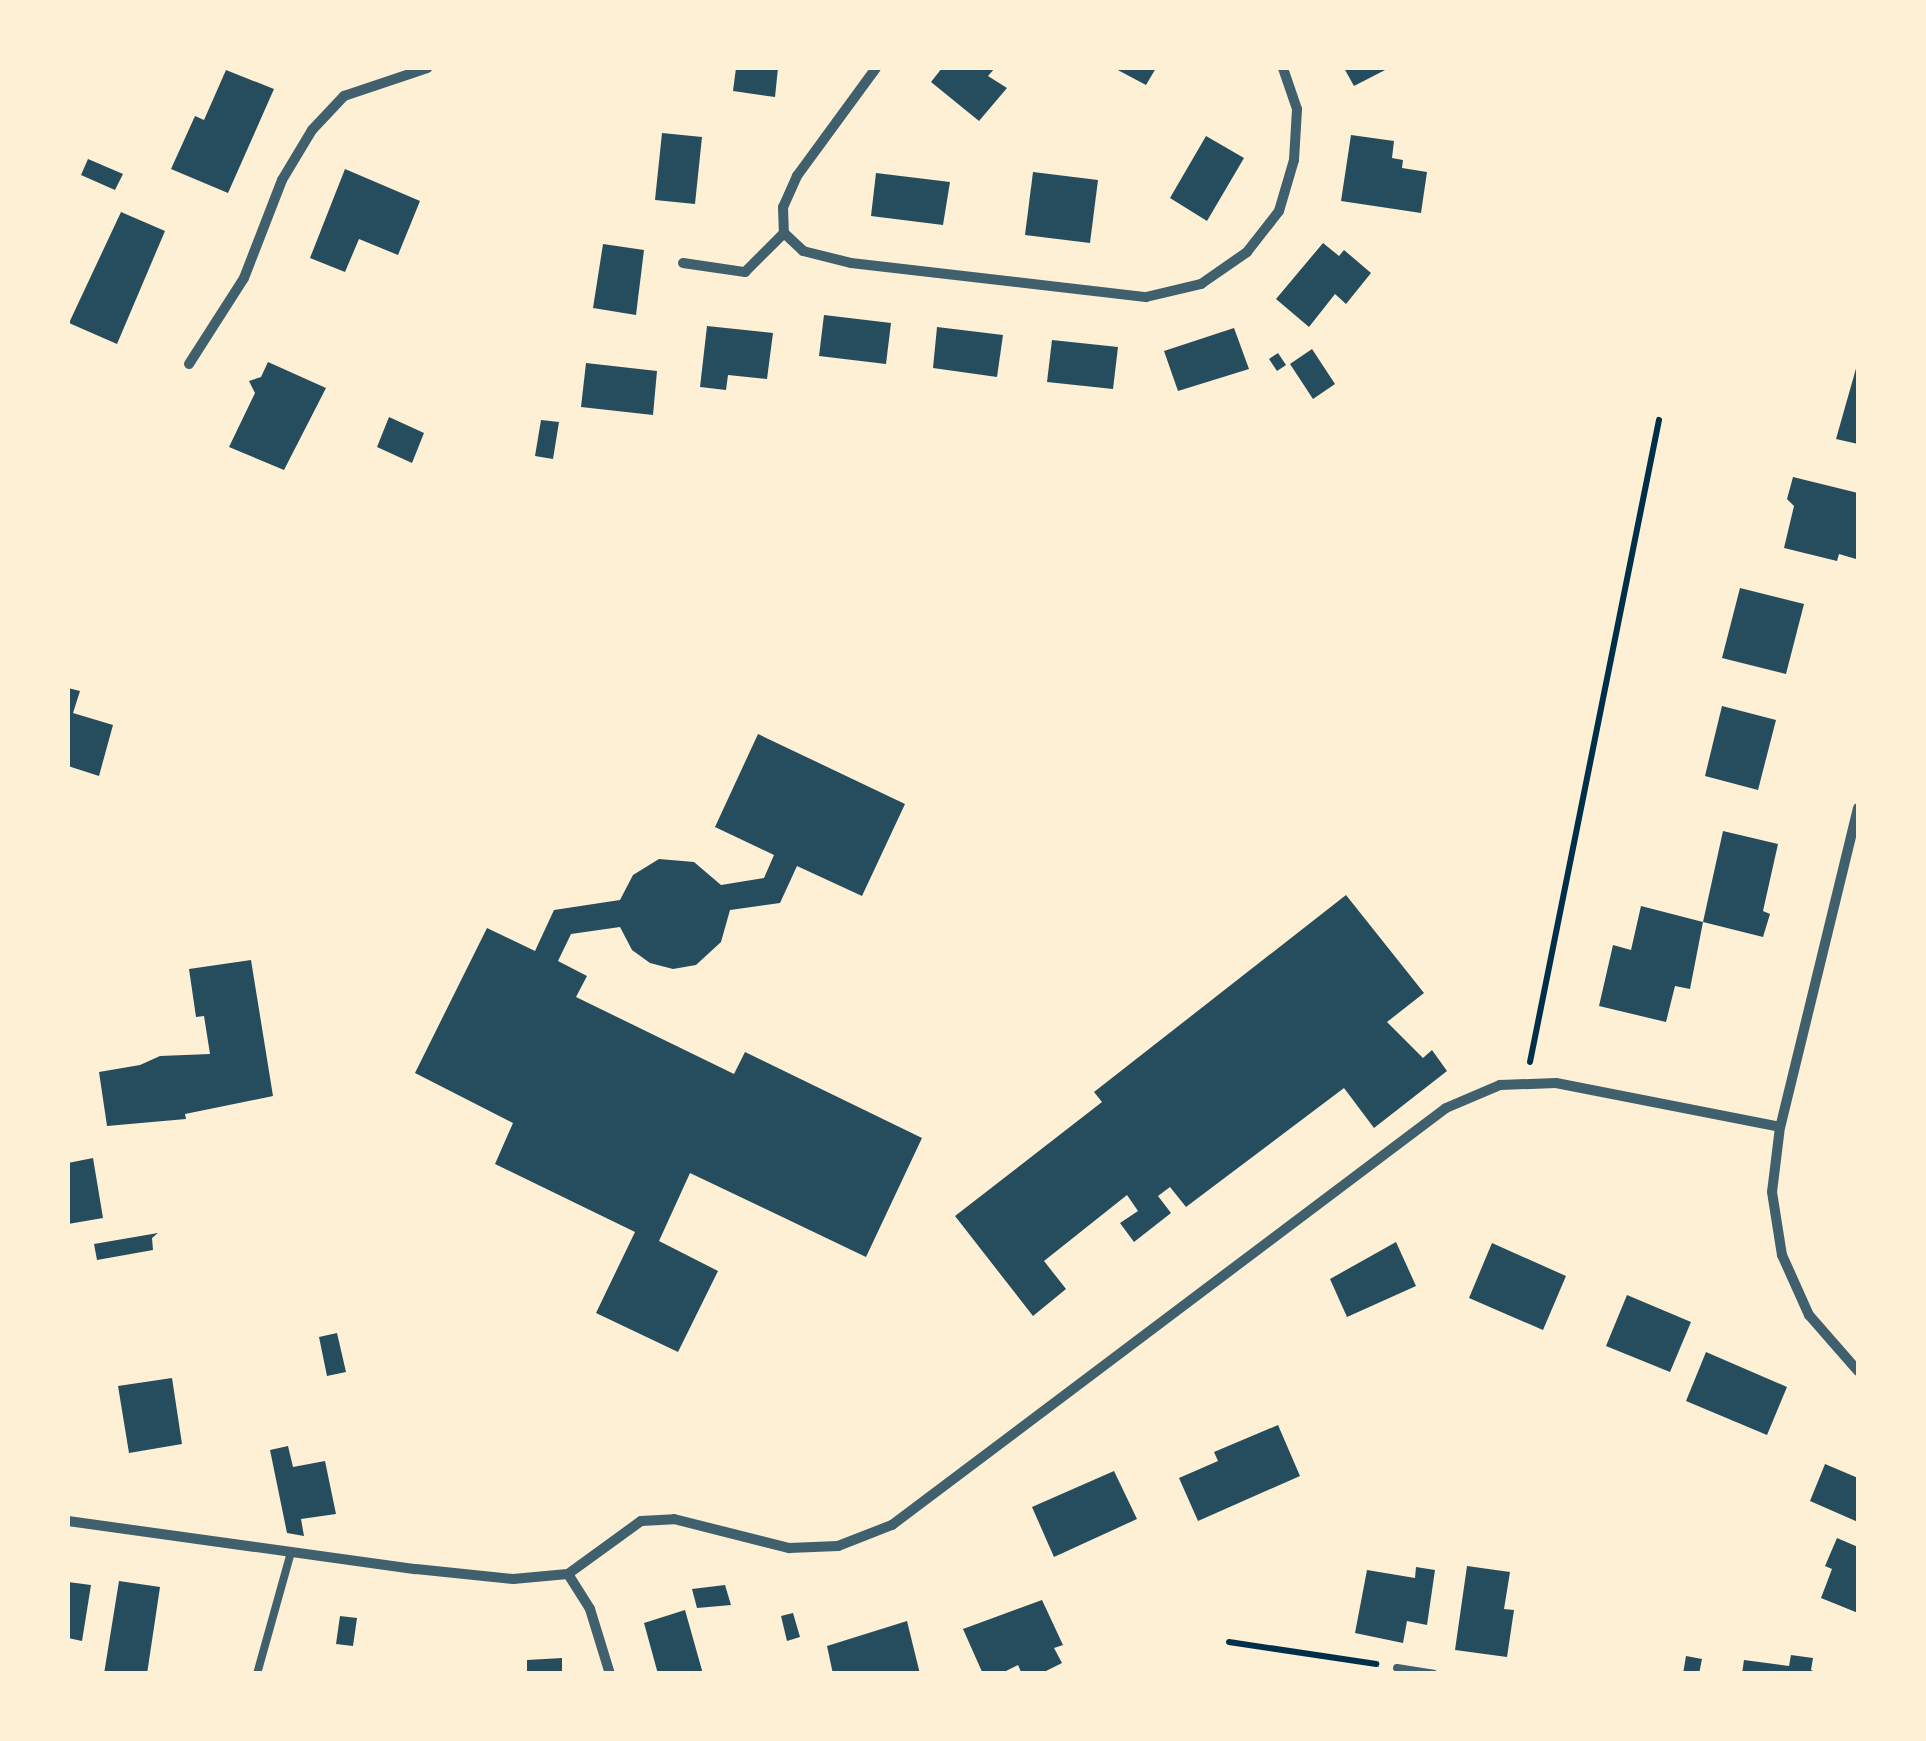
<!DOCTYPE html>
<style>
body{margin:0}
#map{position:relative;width:1926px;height:1741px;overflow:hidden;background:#fdf0d5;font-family:"Golos Text",sans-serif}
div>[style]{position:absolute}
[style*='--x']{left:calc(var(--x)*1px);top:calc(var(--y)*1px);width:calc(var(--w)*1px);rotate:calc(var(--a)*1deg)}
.building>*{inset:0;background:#264d5e}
.path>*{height:6px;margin:-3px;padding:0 3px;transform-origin:3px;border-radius:3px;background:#003049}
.service>*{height:8px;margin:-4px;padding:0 4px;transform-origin:4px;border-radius:4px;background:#3f606c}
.minor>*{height:10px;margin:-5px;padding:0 5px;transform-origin:5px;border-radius:5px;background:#3f606c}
span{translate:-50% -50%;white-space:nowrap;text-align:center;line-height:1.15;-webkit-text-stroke:9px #fdf0d5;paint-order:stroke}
.frame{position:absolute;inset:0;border:70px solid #fdf0d5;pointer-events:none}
</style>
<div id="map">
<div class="building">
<i style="clip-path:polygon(736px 68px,778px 68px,775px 97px,733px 91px)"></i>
<i style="clip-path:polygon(942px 68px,995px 68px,988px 76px,1007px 88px,979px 121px,931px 82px)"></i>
<i style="clip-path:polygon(1114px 68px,1156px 68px,1146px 85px)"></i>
<i style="clip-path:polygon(1344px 68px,1389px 68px,1354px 86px)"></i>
<i style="clip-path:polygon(226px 70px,274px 89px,228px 193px,171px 169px,195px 116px,204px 120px)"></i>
<i style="clip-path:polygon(662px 133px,702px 137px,695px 204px,655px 200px)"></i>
<i style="clip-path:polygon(1351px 135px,1394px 141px,1392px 158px,1403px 160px,1402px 168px,1427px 172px,1421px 213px,1341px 201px)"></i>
<i style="clip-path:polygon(1206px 136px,1244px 158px,1207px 221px,1170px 198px)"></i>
<i style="clip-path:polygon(88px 159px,123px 174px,115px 190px,81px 175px)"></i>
<i style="clip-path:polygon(345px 169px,420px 201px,398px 255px,359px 239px,345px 272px,310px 258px)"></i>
<i style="clip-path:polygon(1033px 172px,1098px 180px,1090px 243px,1025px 235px)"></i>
<i style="clip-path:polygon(876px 173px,950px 182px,943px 225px,871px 216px)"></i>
<i style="clip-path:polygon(121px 212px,165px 231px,117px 344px,69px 323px)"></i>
<i style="clip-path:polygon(1323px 243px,1339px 256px,1344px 250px,1371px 273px,1346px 304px,1335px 294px,1309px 327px,1276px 299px)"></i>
<i style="clip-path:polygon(603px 244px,644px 250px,636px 315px,593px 308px)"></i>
<i style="clip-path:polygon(824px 315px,891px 323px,886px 364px,819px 356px)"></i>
<i style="clip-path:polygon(707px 326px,773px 333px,767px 379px,728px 375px,726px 390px,700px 387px)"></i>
<i style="clip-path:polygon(937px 327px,1003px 335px,997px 377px,933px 368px)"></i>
<i style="clip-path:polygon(1234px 328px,1249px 369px,1178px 391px,1164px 351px)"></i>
<i style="clip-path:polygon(1052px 340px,1118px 347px,1113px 389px,1047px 382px)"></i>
<i style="clip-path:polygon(1312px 349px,1335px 384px,1313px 399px,1290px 364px)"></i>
<i style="clip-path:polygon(1278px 353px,1286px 365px,1277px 371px,1269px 359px)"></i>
<i style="clip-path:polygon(268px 362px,326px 388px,284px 470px,229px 447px,255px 393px,249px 381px,261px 377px)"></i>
<i style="clip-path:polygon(586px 363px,657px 371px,653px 415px,581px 407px)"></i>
<i style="clip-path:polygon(1857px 365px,1858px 365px,1858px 444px,1836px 439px)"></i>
<i style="clip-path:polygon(389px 417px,424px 433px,412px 463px,377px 447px)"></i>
<i style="clip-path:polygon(541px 420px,559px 422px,553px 459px,535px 456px)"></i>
<i style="clip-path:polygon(1793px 477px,1858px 493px,1856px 559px,1839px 554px,1837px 561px,1784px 548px,1794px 506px,1787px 499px)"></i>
<i style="clip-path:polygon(1740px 588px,1804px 604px,1786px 674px,1722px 658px)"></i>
<i style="clip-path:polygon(68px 688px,80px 691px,73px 713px,113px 725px,99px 776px,68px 766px)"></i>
<i style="clip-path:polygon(1722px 706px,1776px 720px,1758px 790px,1705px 776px)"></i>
<i style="clip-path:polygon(758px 734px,905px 804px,862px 896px,797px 866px,780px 903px,730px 910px,721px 942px,696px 965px,673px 969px,650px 963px,632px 950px,620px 927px,571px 934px,558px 961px,587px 976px,576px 997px,734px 1074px,745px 1052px,922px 1138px,866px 1257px,690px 1173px,659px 1241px,718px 1271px,678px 1352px,596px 1313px,635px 1232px,495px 1164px,513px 1123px,415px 1073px,487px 928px,535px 951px,554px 910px,620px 900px,633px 875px,659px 859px,694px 862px,721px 885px,764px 878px,774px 855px,715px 827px)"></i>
<i style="clip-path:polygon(1723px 831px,1778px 844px,1763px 911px,1770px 914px,1763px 937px,1703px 922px)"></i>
<i style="clip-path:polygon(1346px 895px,1424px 993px,1387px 1022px,1423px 1058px,1432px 1050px,1447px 1071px,1374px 1128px,1344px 1088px,1186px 1207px,1170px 1187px,1158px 1196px,1171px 1213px,1134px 1242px,1120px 1223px,1138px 1211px,1127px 1195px,1044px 1261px,1066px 1289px,1033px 1316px,955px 1216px,1102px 1102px,1094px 1092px)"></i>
<i style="clip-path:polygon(1641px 906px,1703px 922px,1690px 989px,1675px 986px,1666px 1022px,1599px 1006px,1613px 945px,1631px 950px)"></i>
<i style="clip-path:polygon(251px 960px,273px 1096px,185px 1114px,186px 1119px,107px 1126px,99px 1072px,140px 1065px,160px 1056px,210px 1054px,204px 1016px,196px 1017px,189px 969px)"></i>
<i style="clip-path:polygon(93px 1158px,103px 1218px,68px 1224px,68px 1163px)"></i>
<i style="clip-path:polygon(158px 1233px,152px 1238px,153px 1250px,97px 1260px,94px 1244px)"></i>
<i style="clip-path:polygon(1396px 1242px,1416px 1286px,1347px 1317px,1330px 1279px)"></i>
<i style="clip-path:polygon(1492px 1243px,1566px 1276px,1543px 1330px,1469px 1298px)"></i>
<i style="clip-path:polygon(1627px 1295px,1691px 1322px,1670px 1372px,1606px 1346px)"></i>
<i style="clip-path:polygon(337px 1333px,346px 1372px,327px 1376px,319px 1337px)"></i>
<i style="clip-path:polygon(1706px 1352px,1787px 1387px,1767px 1435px,1686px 1401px)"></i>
<i style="clip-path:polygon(172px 1378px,182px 1444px,129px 1453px,118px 1386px)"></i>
<i style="clip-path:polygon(1278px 1425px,1300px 1476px,1198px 1521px,1179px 1478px,1218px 1461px,1214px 1452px)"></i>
<i style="clip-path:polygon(288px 1446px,293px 1467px,325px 1461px,336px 1514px,301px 1519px,304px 1536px,287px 1533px,270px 1450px)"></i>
<i style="clip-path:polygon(1825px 1464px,1858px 1478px,1858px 1522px,1810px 1501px)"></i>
<i style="clip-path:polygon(1114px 1471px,1137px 1519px,1054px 1557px,1032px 1507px)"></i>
<i style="clip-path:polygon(1837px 1538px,1858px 1547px,1858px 1613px,1821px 1598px,1832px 1569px,1825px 1566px)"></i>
<i style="clip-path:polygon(1467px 1566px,1510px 1572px,1504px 1609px,1514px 1610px,1507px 1657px,1455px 1650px)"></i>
<i style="clip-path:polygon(1416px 1567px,1435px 1570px,1427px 1625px,1407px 1621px,1403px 1643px,1355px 1633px,1367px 1570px,1415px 1578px)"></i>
<i style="clip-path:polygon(119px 1581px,160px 1587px,147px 1674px,104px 1674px)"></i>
<i style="clip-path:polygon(68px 1582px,91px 1585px,82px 1641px,68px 1638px)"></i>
<i style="clip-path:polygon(725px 1585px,731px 1605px,697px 1608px,692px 1589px)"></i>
<i style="clip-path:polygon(1042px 1600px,1063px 1645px,1054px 1648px,1062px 1663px,1040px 1674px,1022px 1674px,1018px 1665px,1000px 1674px,983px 1674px,963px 1629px)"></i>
<i style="clip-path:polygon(685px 1610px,703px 1674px,658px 1674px,644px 1623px)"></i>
<i style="clip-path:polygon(793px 1613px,800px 1637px,787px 1641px,781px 1616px)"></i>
<i style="clip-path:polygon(340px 1616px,357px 1618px,353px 1646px,336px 1644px)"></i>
<i style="clip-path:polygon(907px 1621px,920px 1674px,833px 1674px,827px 1646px)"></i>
<i style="clip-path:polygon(1791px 1655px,1813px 1658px,1811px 1670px,1820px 1674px,1742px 1674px,1744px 1660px,1789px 1666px)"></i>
<i style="clip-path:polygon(1686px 1656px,1702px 1659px,1699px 1674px,1683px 1674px)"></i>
<i style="clip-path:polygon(562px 1658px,562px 1674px,527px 1674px,527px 1660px)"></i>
</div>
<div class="path">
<i style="--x:1530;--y:1062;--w:655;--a:-78.64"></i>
<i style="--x:1229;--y:1642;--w:149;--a:8.5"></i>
</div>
<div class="service">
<i style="--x:1397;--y:1668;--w:37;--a:9"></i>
<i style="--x:257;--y:1674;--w:127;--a:-74.4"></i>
</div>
<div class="minor">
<i style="--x:876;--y:68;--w:134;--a:126.2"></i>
<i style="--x:797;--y:176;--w:34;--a:114"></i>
<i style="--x:783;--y:207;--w:26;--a:88"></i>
<i style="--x:784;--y:233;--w:26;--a:43"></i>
<i style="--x:803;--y:251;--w:49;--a:14"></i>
<i style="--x:851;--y:263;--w:297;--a:6.6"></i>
<i style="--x:1146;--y:297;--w:57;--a:-13.3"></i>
<i style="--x:1201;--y:284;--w:56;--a:-34.8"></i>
<i style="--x:1247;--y:252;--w:52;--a:-52"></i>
<i style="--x:1279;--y:211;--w:53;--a:-73.6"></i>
<i style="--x:1294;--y:160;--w:51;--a:-86.6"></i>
<i style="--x:1297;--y:109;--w:43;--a:-108.9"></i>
<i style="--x:683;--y:263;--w:63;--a:8.3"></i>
<i style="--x:745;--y:272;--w:55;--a:-45"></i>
<i style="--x:189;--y:364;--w:102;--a:-57.4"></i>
<i style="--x:244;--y:278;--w:105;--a:-68.8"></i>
<i style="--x:282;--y:180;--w:58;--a:-59"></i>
<i style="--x:312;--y:130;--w:47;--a:-46.7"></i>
<i style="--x:344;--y:96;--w:88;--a:-18.6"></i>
<i style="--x:1858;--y:808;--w:328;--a:103.7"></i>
<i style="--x:1780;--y:1127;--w:65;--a:97"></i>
<i style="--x:1772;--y:1192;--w:64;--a:81"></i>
<i style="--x:1782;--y:1255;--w:66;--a:65.8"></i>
<i style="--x:1809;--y:1315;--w:74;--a:48.8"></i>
<i style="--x:68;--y:1521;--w:351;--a:7.9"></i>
<i style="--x:416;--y:1569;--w:98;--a:5.9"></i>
<i style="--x:513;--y:1579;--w:55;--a:-5.2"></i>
<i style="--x:568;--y:1574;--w:41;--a:57.8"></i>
<i style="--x:590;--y:1609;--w:68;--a:72.9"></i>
<i style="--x:568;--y:1574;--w:90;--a:-36"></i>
<i style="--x:641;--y:1521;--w:33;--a:-3"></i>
<i style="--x:674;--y:1519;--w:119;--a:14.2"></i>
<i style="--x:789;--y:1548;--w:49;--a:-2.3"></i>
<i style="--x:838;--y:1546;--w:58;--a:-21.3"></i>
<i style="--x:892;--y:1525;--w:693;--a:-36.97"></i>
<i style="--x:1446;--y:1108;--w:59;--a:-23.1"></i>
<i style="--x:1500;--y:1085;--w:56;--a:-2"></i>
<i style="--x:1556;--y:1083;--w:228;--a:11.1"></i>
</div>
<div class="frame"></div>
</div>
